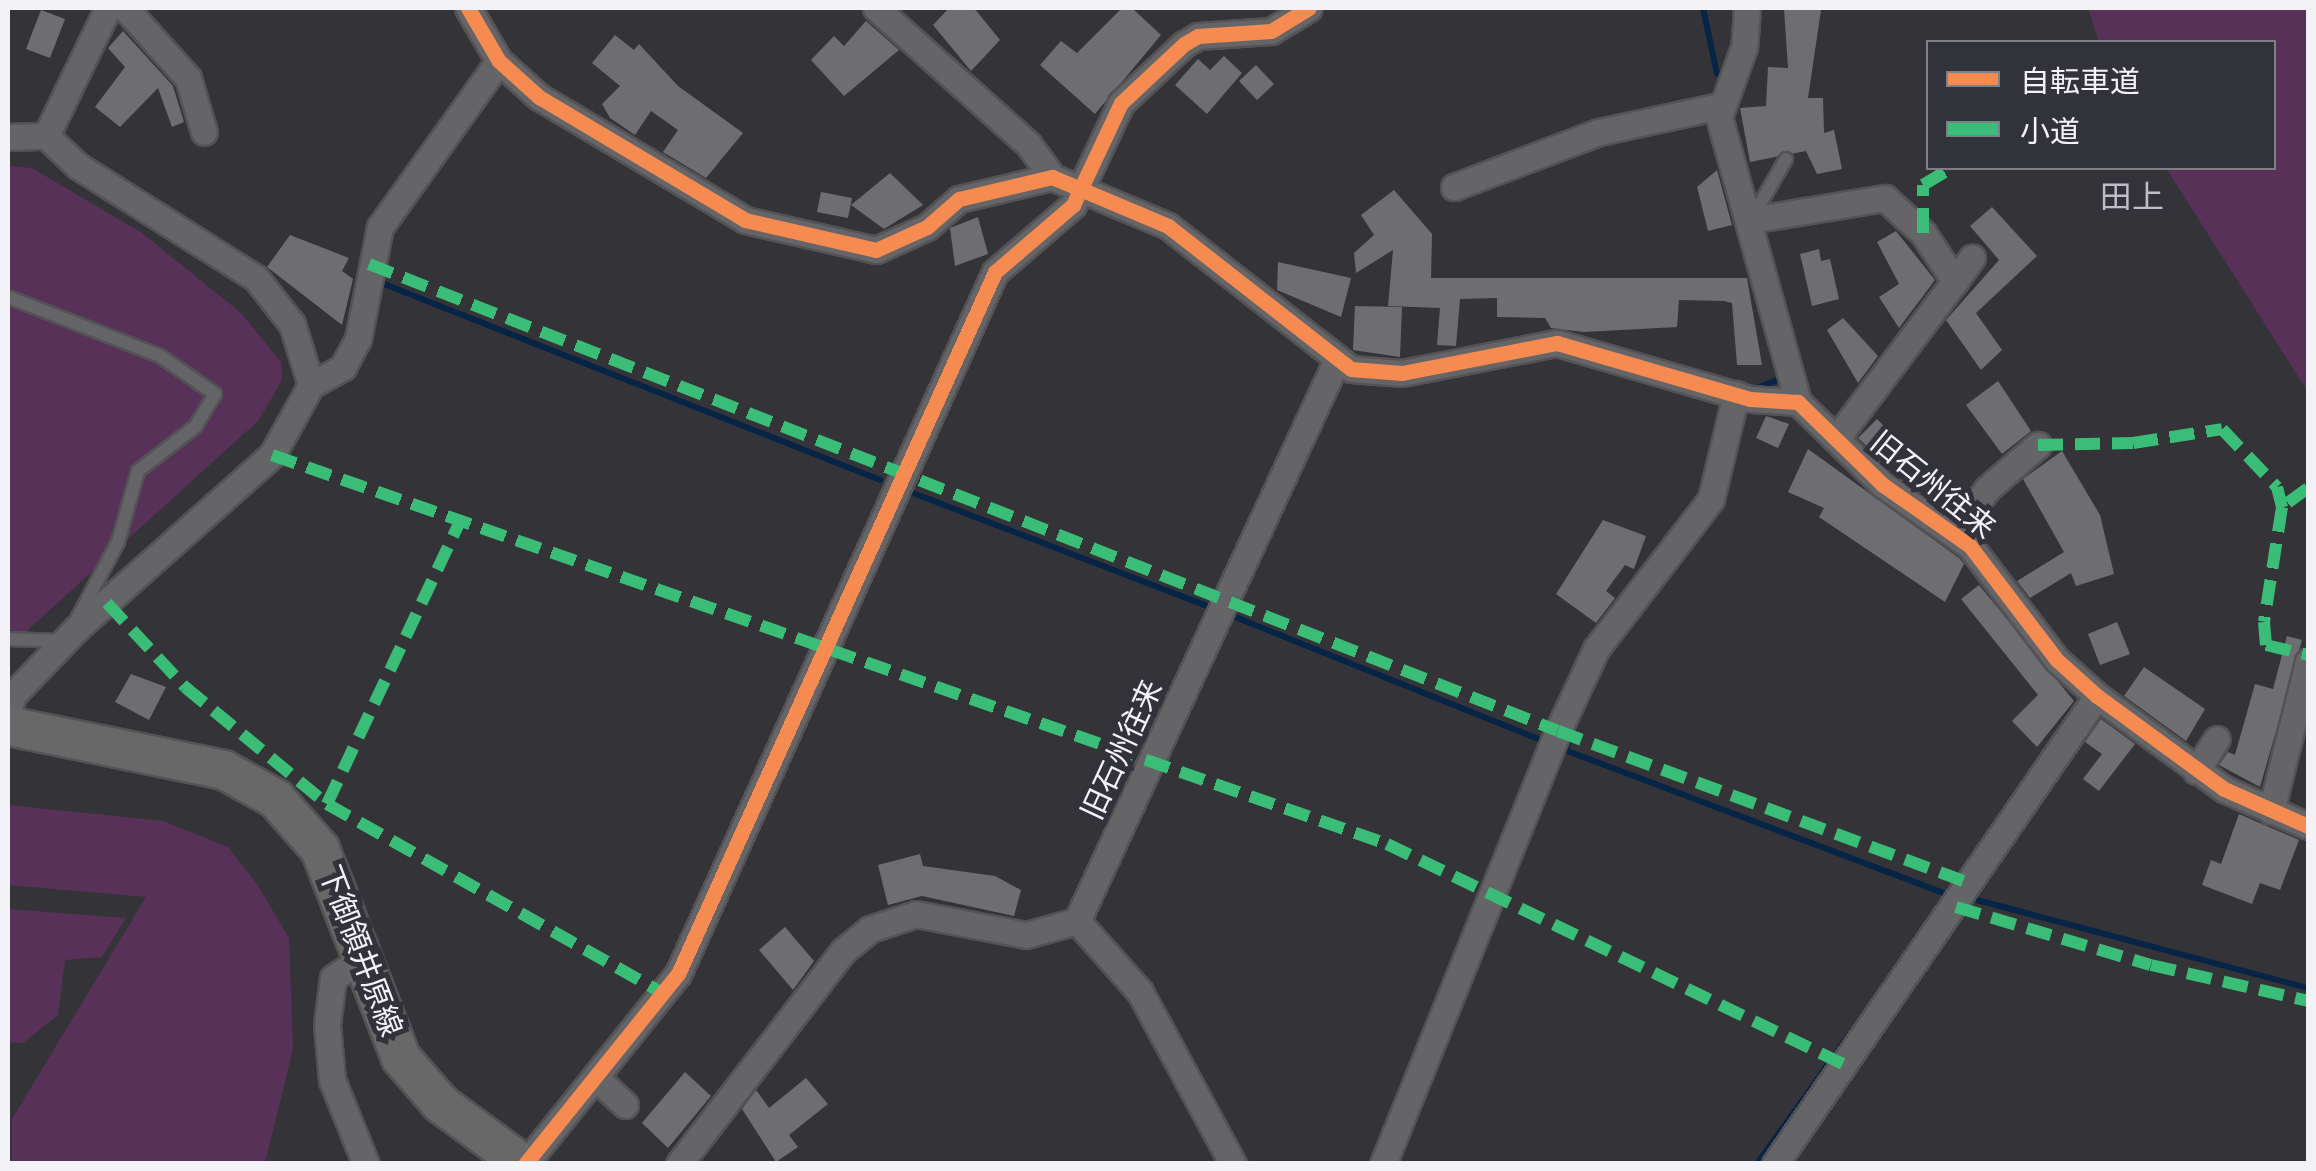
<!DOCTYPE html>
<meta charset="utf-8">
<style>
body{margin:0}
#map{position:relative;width:2316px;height:1171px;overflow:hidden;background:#343438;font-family:Roboto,"Noto Sans JP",sans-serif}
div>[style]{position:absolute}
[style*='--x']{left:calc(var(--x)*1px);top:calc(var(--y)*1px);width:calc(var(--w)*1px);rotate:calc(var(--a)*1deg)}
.green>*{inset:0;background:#573158}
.stream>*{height:6px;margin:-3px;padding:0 3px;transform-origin:3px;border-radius:3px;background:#052446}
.building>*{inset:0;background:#6e6e72}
.roads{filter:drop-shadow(2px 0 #535356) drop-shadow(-2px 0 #535356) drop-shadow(0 2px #535356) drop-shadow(0 -2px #535356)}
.lane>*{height:12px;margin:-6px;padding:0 6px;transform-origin:6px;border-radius:6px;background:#656568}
.street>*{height:25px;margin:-12.5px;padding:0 12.5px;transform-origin:12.5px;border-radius:12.5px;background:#656568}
.secondary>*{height:38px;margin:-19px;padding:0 19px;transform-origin:19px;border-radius:19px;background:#696869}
.quiet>*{height:12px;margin-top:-6px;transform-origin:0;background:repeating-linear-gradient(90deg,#3abd76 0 25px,transparent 0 37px)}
.cycleway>*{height:15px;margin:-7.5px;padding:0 7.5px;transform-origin:7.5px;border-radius:7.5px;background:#f68b52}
span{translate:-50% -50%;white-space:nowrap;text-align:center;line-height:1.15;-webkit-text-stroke:10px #32323a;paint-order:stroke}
.street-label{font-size:30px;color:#f2f2f7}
.neighbourhood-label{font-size:32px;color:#bebdc8}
.frame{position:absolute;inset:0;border:10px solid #f2f2f7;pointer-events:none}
.legend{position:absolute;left:1926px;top:40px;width:350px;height:130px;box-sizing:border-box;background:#32323a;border:2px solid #7f7f86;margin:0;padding:12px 18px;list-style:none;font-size:30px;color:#f2f2f7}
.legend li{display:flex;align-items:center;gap:20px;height:50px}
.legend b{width:50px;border:2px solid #7f7f86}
</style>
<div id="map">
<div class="green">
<i style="clip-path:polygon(2088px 8px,2308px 8px,2308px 392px,2166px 168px,2274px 168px,2274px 42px,2099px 42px)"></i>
<i style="clip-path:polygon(8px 166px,32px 168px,142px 233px,241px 313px,281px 362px,282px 380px,259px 420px,8px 648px)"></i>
<i style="clip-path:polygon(8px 805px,163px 821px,228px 847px,257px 884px,289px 938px,293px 1049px,265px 1163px,12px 1163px,12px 1119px,146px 897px,8px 885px)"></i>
<i style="clip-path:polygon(8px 909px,126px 918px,102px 957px,65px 960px,58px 1015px,23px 1043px,8px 1042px)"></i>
</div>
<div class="stream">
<i style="--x:1703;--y:8;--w:67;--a:78"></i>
<i style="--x:379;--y:282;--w:539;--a:21.56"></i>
<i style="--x:1759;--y:387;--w:25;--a:-21"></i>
<i style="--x:905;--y:490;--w:329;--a:21"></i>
<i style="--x:1230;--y:615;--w:338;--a:21.9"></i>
<i style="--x:1569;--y:741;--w:10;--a:114"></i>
<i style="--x:1565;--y:750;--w:410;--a:20.7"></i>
<i style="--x:1977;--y:900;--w:342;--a:14.9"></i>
<i style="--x:1757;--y:1164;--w:162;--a:-54.5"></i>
</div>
<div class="building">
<i style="clip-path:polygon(949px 8px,974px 8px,1000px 40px,971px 71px,933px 25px)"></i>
<i style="clip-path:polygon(1122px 8px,1132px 8px,1161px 35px,1095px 114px,1040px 65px,1061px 41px,1077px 53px)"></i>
<i style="clip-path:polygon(1784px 9px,1821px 10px,1808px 98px,1823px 98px,1824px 133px,1834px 130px,1842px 169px,1817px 174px,1806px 151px,1750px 162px,1740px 108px,1766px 106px,1768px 67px,1788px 68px)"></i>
<i style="clip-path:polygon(41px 10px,65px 19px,50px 58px,26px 49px)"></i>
<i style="clip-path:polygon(866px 21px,899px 50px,844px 96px,811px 60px,834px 36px,844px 46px)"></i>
<i style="clip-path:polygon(123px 31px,173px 86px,184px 122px,172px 127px,158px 88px,120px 127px,95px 107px,125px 67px,108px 48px)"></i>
<i style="clip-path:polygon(615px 35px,634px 50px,639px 44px,678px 86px,743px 133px,706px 178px,663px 152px,678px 130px,651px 111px,635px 135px,610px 118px,602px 104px,620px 86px,592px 63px)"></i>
<i style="clip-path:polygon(1224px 56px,1242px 73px,1207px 114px,1175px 85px,1198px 59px,1210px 70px)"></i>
<i style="clip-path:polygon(1256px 65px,1274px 84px,1257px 100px,1239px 81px)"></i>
<i style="clip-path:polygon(1717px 170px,1732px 225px,1708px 231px,1697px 187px)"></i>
<i style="clip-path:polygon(890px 173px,923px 205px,884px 229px,851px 205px)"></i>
<i style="clip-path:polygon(1394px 190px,1432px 234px,1431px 278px,1747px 278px,1762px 365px,1737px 365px,1732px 303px,1724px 301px,1679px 300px,1677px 327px,1584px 332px,1551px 328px,1545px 318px,1497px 317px,1497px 298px,1460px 299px,1456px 346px,1437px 345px,1440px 308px,1388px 306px,1393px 250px,1356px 273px,1354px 253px,1374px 235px,1361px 215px)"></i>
<i style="clip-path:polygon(821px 192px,852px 198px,848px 218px,817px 212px)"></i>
<i style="clip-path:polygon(1992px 207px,2037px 256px,1976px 313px,2002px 350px,1981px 370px,1946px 320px,1999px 260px,1970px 226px)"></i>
<i style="clip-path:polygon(978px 217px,988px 254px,955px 266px,950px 228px)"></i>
<i style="clip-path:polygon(1896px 231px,1935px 280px,1899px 328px,1879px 297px,1899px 284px,1877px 242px)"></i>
<i style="clip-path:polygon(290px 235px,349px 258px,342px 271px,353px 279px,342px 325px,267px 267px)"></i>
<i style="clip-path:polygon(1819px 249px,1821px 261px,1830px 259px,1839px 299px,1812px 306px,1800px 254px)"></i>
<i style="clip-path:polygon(1278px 262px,1351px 278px,1341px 317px,1277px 290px)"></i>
<i style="clip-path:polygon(1355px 306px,1402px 307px,1400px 357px,1353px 350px)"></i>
<i style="clip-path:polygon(1843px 318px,1878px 356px,1858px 383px,1827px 330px)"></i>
<i style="clip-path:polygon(1998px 381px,2031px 431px,2002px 454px,1966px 405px)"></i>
<i style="clip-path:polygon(1766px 416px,1789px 424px,1778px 448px,1756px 438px)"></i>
<i style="clip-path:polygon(1877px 419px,1893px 435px,1875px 454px,1858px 438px)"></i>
<i style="clip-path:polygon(1808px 449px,1959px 558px,1964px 564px,1945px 602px,1819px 517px,1824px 508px,1788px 492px)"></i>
<i style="clip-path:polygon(2062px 451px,2100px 515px,2114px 574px,2076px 586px,2071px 573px,2030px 598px,2017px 581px,2064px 552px,2023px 479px)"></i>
<i style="clip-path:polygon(1603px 520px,1646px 536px,1634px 569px,1625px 565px,1606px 591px,1615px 598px,1596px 623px,1556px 594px)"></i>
<i style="clip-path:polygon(1979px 585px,2074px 701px,2037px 747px,2012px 721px,2038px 695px,1961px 599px)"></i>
<i style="clip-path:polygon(2117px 622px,2130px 654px,2100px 665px,2088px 634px)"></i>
<i style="clip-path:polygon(2287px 636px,2302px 640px,2260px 787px,2219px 765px,2228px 752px,2235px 755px,2255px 684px,2273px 689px)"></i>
<i style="clip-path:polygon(2144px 667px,2205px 709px,2186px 741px,2124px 696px)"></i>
<i style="clip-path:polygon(131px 674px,166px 687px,149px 720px,115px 702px)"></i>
<i style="clip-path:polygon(2101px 719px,2135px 744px,2099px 791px,2083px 779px,2102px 754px,2085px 742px)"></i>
<i style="clip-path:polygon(2239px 814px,2299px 840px,2280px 890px,2260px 883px,2252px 904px,2202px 885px,2211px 860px,2221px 864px)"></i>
<i style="clip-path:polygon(920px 854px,923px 866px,995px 876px,1021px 890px,1014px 916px,922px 896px,888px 905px,878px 865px)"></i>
<i style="clip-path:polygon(785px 927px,814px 961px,793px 990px,759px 950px)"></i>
<i style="clip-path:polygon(685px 1072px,711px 1096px,668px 1148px,642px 1123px)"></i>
<i style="clip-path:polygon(806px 1078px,828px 1104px,789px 1135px,798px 1147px,776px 1162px,742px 1109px,756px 1090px,769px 1108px)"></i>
</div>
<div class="roads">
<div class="lane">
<i style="--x:1752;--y:218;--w:68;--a:-60"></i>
<i style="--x:8;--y:297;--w:163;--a:21.2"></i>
<i style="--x:160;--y:356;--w:67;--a:34.6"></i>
<i style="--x:215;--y:394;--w:37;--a:121"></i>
<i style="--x:196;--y:426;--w:73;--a:142.2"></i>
<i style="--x:138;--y:471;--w:74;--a:105.7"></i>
<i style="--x:118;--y:542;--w:89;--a:118"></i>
<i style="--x:8;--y:639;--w:52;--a:2.2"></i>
</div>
<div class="street">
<i style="--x:125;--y:8;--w:94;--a:48"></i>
<i style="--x:188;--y:78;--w:56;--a:73.5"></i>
<i style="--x:468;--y:8;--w:61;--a:59.7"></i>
<i style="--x:499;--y:61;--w:54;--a:42"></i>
<i style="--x:539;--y:97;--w:240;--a:30.8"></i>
<i style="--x:745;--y:220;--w:134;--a:12.9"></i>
<i style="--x:876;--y:250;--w:56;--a:-24.3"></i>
<i style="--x:927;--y:227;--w:43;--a:-41.2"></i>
<i style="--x:959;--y:199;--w:96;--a:-13.3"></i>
<i style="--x:1052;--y:177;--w:126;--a:22.9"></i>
<i style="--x:1168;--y:226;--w:232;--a:38"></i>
<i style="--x:1351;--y:369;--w:51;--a:4.5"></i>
<i style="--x:1402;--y:373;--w:158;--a:-11"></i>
<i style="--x:1557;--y:343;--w:201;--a:16.2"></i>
<i style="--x:1750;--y:399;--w:48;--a:3.6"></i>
<i style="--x:1798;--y:402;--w:119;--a:44.3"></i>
<i style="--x:1883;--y:485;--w:106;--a:35"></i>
<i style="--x:1970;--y:546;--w:143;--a:52.7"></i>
<i style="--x:2057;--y:660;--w:54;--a:42"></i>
<i style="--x:2097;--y:696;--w:157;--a:36.2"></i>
<i style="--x:2224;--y:789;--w:92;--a:23.8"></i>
<i style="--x:876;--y:8;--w:205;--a:41.8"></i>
<i style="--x:1029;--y:145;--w:39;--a:54"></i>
<i style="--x:1747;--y:8;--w:39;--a:94"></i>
<i style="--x:1744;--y:47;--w:74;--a:109.7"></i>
<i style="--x:1719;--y:117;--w:296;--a:74.5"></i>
<i style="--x:46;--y:136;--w:142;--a:-64.2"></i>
<i style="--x:8;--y:137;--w:38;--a:-2"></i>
<i style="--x:46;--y:136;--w:44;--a:43.2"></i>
<i style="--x:78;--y:166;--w:210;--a:32.2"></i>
<i style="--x:256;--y:278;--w:58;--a:52"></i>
<i style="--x:292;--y:324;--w:64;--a:72.7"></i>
<i style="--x:311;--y:385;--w:80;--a:119.1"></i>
<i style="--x:272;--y:455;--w:261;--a:138.4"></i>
<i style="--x:77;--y:628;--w:93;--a:133.7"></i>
<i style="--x:13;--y:695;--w:18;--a:106"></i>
<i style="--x:1454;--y:187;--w:155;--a:-20.8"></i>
<i style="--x:1599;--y:132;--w:123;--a:-12.2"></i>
<i style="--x:1750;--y:220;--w:137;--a:-9.3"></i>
<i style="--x:1885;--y:198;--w:52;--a:42.6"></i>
<i style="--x:1923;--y:233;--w:58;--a:56.3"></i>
<i style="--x:1955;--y:281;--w:198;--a:127"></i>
<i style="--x:1955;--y:281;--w:29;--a:-54"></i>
<i style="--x:311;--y:385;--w:37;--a:-29"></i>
<i style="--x:343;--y:367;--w:32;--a:-62"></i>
<i style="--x:358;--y:339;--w:114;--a:-78.9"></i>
<i style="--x:380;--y:227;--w:204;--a:-54.4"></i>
<i style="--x:1954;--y:533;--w:56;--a:-52.9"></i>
<i style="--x:1988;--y:488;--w:66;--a:-40.7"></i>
<i style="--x:2196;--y:771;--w:38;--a:-57"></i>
<i style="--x:2271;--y:811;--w:154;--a:-76.1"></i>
<i style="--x:1077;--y:921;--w:95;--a:48.4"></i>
<i style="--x:1140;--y:992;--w:196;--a:61.6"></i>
<i style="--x:361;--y:959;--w:34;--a:146"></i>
<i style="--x:333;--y:978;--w:47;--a:97.3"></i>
<i style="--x:327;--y:1025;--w:55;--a:84.8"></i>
<i style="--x:332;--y:1080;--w:91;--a:68"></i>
<i style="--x:595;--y:1077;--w:41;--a:43"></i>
<i style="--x:525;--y:1164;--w:244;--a:-51.2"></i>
<i style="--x:678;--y:974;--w:770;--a:-65.7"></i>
<i style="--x:995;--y:272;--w:103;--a:-40.7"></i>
<i style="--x:1073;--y:205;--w:113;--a:-64.8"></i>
<i style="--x:1121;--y:103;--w:86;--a:-43.1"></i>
<i style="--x:1184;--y:44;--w:16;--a:-30"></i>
<i style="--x:1198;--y:36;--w:73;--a:-3.9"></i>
<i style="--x:1271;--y:31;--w:44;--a:-31.2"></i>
<i style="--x:679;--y:1164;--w:269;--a:-52.4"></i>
<i style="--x:843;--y:951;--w:35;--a:-39"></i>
<i style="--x:870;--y:929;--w:48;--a:-18.1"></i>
<i style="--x:916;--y:914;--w:112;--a:10.8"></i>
<i style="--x:1026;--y:935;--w:53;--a:-15.4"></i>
<i style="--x:1077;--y:921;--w:616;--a:-65.14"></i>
<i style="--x:1383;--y:1164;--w:467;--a:-68"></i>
<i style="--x:1558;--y:731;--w:90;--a:-65.1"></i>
<i style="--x:1596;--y:649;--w:189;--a:-52.5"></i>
<i style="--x:1711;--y:499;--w:108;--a:-76.6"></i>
<i style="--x:1775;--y:1164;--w:568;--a:-55.47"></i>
</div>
<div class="secondary">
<i style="--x:8;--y:726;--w:220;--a:11.5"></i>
<i style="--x:224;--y:770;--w:60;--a:29.1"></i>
<i style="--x:276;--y:799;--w:67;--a:48.7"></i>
<i style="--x:320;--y:849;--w:224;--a:68.8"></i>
<i style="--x:401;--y:1058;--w:61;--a:49"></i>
<i style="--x:441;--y:1104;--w:102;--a:36.2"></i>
</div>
</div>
<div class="quiet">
<i style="--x:1923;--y:233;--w:48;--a:-90"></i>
<i style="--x:1923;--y:185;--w:33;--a:-31"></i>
<i style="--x:369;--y:264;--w:1277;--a:21.44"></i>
<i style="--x:1558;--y:731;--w:440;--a:20.3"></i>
<i style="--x:2038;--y:445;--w:95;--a:-1.2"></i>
<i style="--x:2133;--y:443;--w:90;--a:-8.9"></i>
<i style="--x:2222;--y:429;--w:80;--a:46.5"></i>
<i style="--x:2277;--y:487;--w:21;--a:76"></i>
<i style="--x:272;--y:455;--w:1181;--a:19.23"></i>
<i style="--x:1387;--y:844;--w:506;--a:25.76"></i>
<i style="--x:2308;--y:488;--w:32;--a:144"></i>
<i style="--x:2282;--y:507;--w:116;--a:98.9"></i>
<i style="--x:2264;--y:622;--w:23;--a:85"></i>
<i style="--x:2266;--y:645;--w:43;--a:13.4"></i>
<i style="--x:107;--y:603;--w:115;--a:47.1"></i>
<i style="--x:185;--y:687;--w:184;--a:39.5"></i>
<i style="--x:327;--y:804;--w:387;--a:29.4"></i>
<i style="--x:327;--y:804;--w:310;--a:-64.8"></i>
<i style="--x:1956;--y:907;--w:203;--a:16.6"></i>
<i style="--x:2151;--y:965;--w:161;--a:12.9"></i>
</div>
<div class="cycleway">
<i style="--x:468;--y:8;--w:61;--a:59.7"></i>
<i style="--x:499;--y:61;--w:54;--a:42"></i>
<i style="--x:539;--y:97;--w:240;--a:30.8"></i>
<i style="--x:745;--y:220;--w:134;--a:12.9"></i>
<i style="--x:876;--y:250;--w:56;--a:-24.3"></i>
<i style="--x:927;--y:227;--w:43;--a:-41.2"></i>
<i style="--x:959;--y:199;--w:96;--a:-13.3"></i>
<i style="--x:1052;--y:177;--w:126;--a:22.9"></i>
<i style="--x:1168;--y:226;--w:232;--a:38"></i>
<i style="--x:1351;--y:369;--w:51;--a:4.5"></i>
<i style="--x:1402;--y:373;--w:158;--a:-11"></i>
<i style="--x:1557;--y:343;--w:201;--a:16.2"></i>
<i style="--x:1750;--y:399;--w:48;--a:3.6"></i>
<i style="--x:1798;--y:402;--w:119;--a:44.3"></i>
<i style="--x:1883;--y:485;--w:106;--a:35"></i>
<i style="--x:1970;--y:546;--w:143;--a:52.7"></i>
<i style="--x:2057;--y:660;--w:54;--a:42"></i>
<i style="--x:2097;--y:696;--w:157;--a:36.2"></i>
<i style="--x:2224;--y:789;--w:92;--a:23.8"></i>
<i style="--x:525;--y:1164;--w:244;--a:-51.2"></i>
<i style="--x:678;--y:974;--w:770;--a:-65.7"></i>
<i style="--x:995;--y:272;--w:103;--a:-40.7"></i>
<i style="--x:1073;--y:205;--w:113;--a:-64.8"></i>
<i style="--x:1121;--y:103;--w:86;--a:-43.1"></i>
<i style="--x:1184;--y:44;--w:16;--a:-30"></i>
<i style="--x:1198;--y:36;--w:73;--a:-3.9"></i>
<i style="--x:1271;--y:31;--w:44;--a:-31.2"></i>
</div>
<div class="street-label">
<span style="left:1933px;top:485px;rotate:39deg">旧石州往来</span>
<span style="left:1122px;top:750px;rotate:-65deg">旧石州往来</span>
<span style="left:360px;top:951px;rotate:69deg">下御領井原線</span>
</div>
<div class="neighbourhood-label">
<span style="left:2132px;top:197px">田上</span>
</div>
<div class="frame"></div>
<ul class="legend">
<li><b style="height:12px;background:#f68b52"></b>自転車道</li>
<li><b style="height:12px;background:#3abd76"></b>小道</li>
</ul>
</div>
